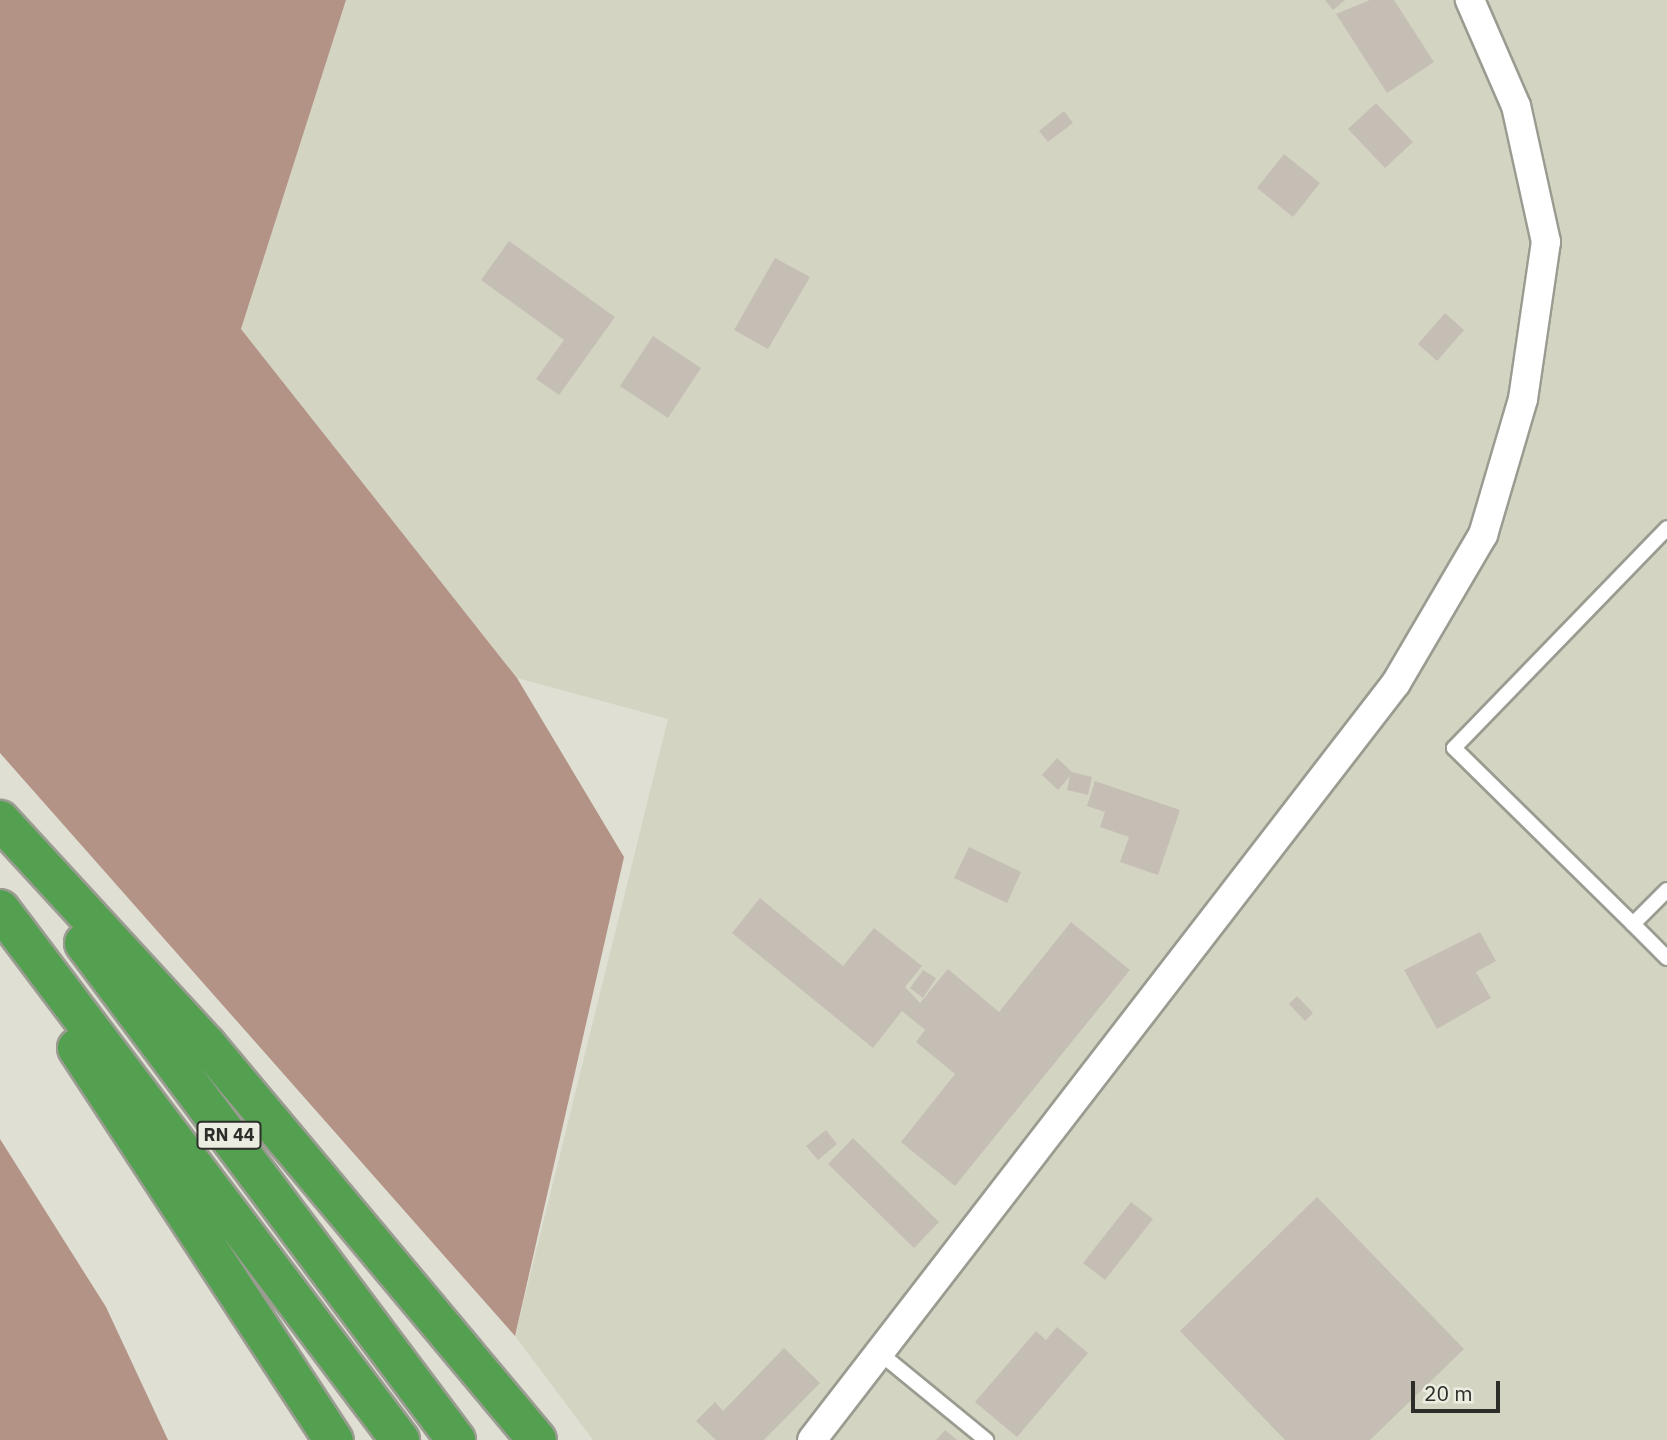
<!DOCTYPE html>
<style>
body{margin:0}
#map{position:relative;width:1667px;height:1440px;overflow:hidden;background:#dfdfd4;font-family:"IBM Plex Sans",sans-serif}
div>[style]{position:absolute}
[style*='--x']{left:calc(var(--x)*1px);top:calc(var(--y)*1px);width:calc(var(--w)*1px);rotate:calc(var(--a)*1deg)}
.built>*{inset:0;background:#d4d4c2}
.forest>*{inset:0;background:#b49387}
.building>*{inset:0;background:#c5beb5}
.roads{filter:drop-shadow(2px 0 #9b9c91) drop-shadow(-2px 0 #9b9c91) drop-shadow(0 2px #9b9c91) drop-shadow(0 -2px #9b9c91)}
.lane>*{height:14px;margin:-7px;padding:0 7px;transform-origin:7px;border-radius:7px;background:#fff}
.street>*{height:28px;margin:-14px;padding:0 14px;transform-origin:14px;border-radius:14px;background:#fff}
.highway>*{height:38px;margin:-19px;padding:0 19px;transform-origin:19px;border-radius:19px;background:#53a050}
span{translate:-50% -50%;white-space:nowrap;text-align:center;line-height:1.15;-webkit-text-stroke:6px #ecede1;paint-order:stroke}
.shield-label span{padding:2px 5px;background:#ecede1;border:2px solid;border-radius:5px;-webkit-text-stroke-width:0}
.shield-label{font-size:18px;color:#2d2d29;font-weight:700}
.scale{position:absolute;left:1411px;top:1381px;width:89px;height:32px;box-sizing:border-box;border:4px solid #2d2d29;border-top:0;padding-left:9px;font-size:21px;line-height:24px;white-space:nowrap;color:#2d2d29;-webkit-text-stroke:5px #ecede1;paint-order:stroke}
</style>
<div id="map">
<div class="built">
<i style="clip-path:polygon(346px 0,1667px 0,1667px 1440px,593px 1440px,515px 1336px,668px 719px,517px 678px,241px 329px)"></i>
</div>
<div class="forest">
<i style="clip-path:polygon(0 0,346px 0,241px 329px,517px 678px,624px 857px,515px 1336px,0 753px)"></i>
<i style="clip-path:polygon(0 1139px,106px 1307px,168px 1440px,0 1440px)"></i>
</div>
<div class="building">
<i style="clip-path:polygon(1325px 0,1345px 0,1333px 10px)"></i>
<i style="clip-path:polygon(1370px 0,1394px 0,1434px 62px,1387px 93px,1336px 14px)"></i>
<i style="clip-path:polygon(1376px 103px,1413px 142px,1385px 168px,1348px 129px)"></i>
<i style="clip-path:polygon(1064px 111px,1073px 123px,1048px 142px,1039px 131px)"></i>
<i style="clip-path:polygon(1284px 154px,1320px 183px,1293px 217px,1257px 188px)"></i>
<i style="clip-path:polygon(509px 241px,615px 317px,559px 395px,536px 379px,564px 340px,481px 280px)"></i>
<i style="clip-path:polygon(775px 258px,810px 277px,768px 349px,734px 330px)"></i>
<i style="clip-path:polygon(1445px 313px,1464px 330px,1437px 361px,1418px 344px)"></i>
<i style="clip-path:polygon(653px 336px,701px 368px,668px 418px,620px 386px)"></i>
<i style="clip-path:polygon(1057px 758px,1072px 772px,1092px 777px,1088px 795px,1067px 790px,1070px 776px,1058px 790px,1042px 775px)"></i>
<i style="clip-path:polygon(1095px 781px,1180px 810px,1158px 875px,1120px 862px,1129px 837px,1100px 827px,1105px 812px,1087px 806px)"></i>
<i style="clip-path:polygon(969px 847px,1021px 872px,1007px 903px,954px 878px)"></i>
<i style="clip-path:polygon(760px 898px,843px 966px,874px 928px,922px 966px,905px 987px,920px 1003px,948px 969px,999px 1012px,1071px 922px,1130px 970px,955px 1186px,901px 1142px,955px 1074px,916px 1042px,925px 1030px,902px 1011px,873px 1048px,732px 933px)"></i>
<i style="clip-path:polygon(1480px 932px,1496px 961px,1476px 972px,1491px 998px,1437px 1029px,1404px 970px)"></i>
<i style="clip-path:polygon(923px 970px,936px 978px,923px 998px,910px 988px)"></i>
<i style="clip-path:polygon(1297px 996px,1313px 1013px,1305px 1021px,1289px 1004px)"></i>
<i style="clip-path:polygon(826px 1130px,837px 1144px,818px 1160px,806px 1146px)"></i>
<i style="clip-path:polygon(853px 1138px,939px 1222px,914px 1248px,828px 1164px)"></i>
<i style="clip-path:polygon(1317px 1197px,1464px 1349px,1370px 1440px,1285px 1440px,1180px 1331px)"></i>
<i style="clip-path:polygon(1131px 1202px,1153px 1219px,1105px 1280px,1083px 1263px)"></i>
<i style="clip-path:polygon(1057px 1327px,1088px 1353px,1017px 1437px,975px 1402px,1036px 1331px,1046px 1340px)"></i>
<i style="clip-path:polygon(784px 1348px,820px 1383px,764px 1440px,716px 1440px,696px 1421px,715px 1402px,723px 1411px)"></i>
<i style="clip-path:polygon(945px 1430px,957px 1440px,936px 1440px)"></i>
</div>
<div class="roads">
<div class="lane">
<i style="--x:1667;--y:890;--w:48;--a:135"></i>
<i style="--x:1633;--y:924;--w:48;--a:45"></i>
<i style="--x:1633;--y:924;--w:251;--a:-135.5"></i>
<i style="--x:1454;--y:748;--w:306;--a:-45.9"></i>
<i style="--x:881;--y:1354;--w:136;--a:39.3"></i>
</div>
<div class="street">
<i style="--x:812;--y:1440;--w:956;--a:-52.35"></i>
<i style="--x:1396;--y:683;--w:172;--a:-59.6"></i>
<i style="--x:1483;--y:535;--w:142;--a:-73.6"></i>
<i style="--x:1523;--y:399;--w:159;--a:-81.7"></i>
<i style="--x:1546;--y:242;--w:139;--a:-102.4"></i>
<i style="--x:1516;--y:106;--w:116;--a:-113.5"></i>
</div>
<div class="highway">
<i style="--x:0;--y:820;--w:304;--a:47.4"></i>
<i style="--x:206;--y:1044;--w:516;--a:50.11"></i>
<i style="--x:0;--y:909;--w:665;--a:53.01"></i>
<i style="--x:84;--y:943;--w:621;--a:53.19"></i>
<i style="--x:77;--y:1048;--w:469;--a:56.8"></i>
</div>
</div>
<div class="shield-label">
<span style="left:229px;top:1135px">RN 44</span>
</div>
<div class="scale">20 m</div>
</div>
